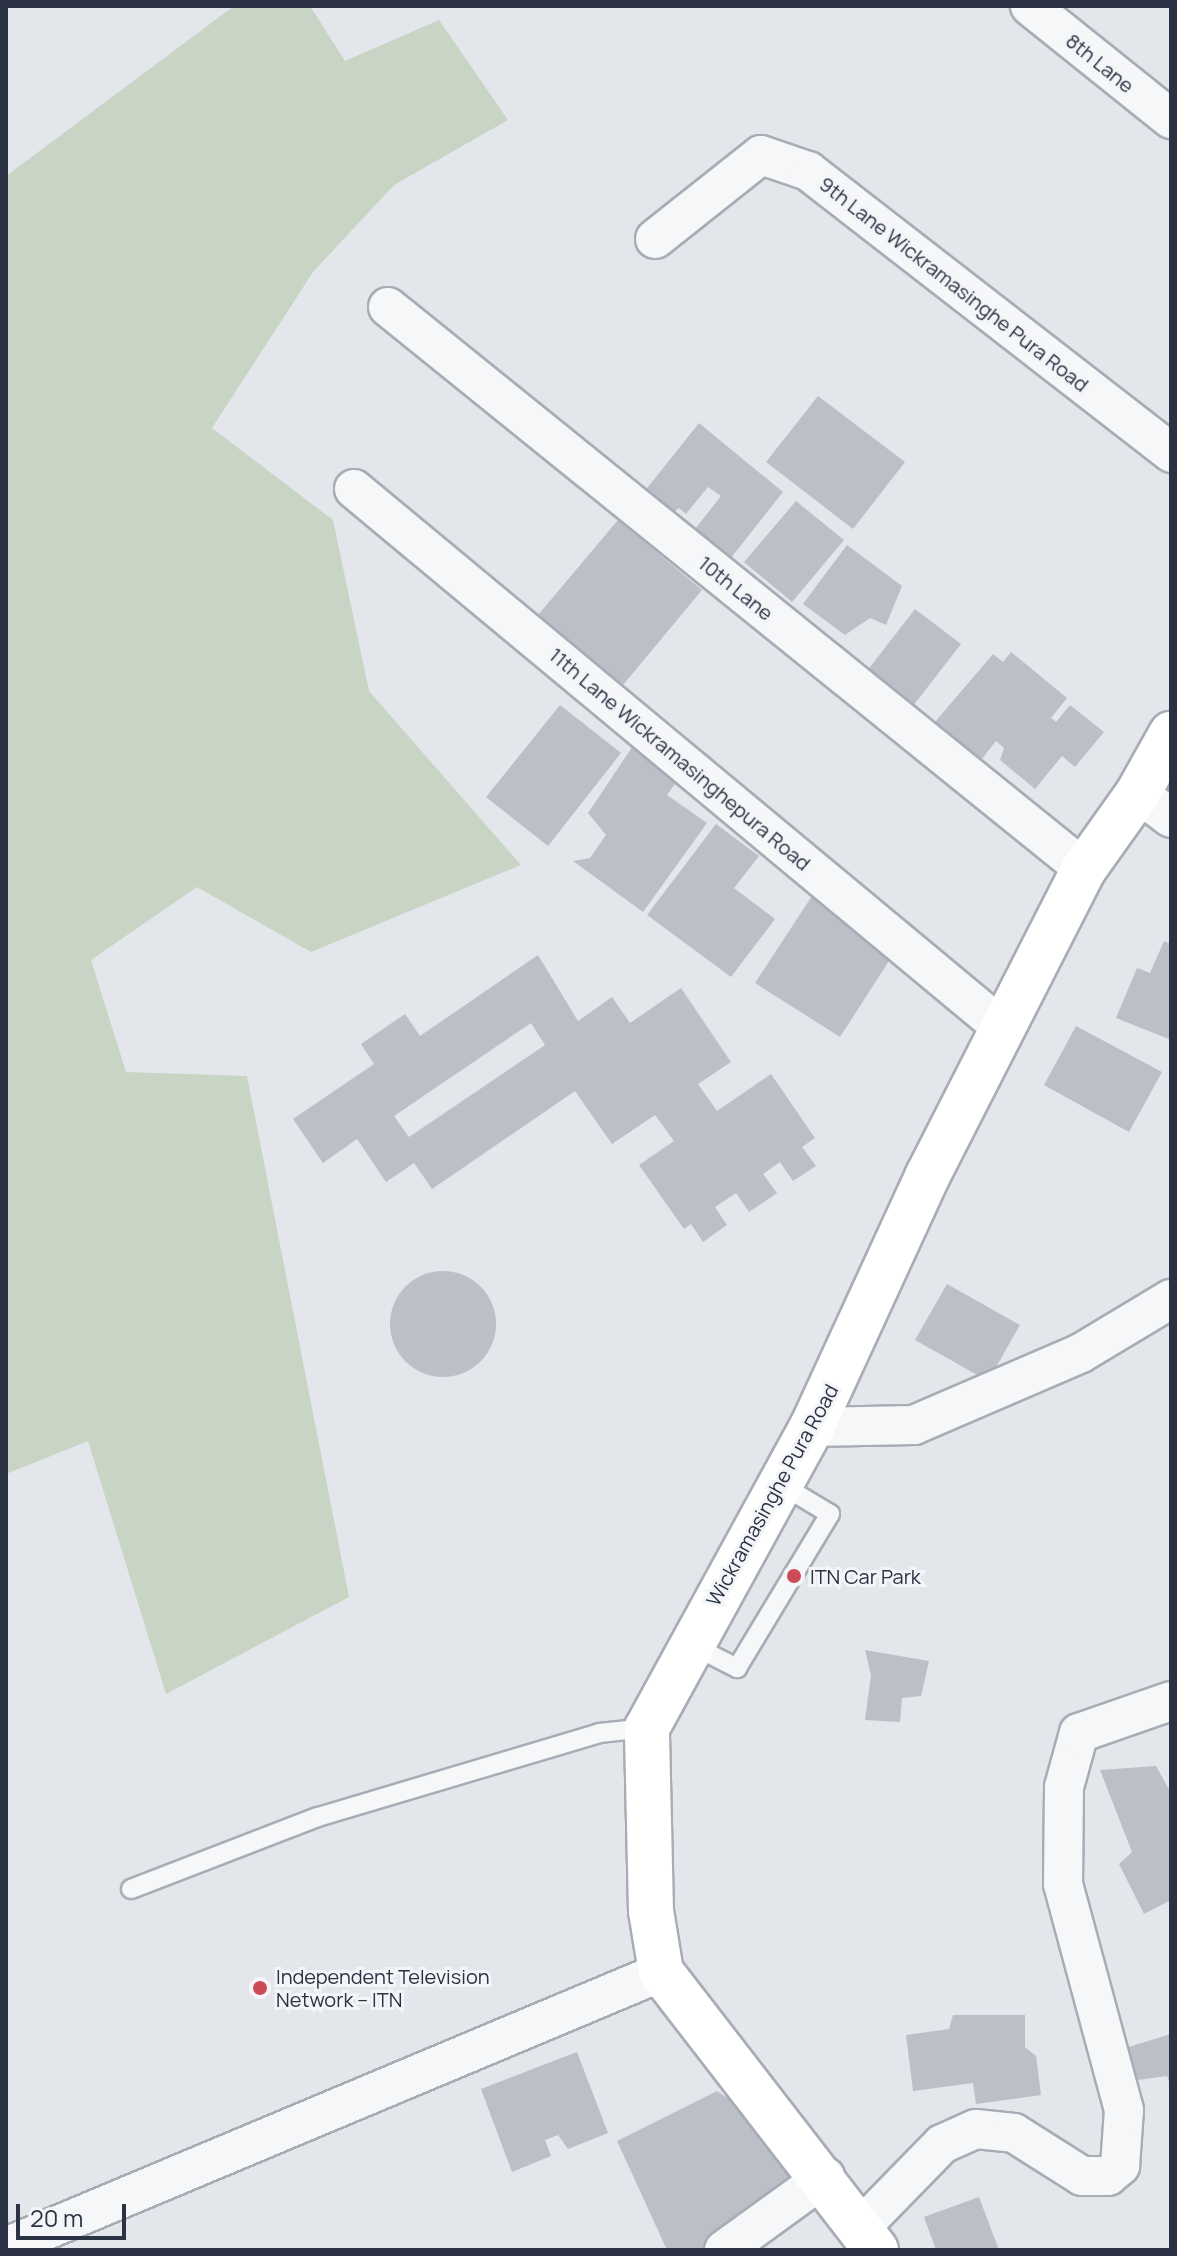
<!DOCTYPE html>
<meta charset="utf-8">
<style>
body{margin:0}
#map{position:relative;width:1177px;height:2256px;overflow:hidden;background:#e3e6eb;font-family:Manrope,sans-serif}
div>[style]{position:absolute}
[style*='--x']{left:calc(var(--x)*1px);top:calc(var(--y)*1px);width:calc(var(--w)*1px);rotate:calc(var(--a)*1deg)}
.green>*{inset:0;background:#c8d5c5}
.building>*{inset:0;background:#bbbfc8}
.round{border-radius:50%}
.roads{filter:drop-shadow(2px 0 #a8acb5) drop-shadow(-2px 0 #a8acb5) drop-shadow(0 2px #a8acb5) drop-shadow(0 -2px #a8acb5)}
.lane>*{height:18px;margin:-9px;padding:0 9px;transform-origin:9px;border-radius:9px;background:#f6f7f9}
.street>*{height:38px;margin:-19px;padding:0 19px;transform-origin:19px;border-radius:19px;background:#f6f7f9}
.secondary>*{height:44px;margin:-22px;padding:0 22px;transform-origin:22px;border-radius:22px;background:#fff}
.dots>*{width:22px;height:22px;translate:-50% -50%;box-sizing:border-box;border:4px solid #f3f5f8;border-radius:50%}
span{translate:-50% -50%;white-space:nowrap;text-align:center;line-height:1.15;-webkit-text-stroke:6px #f3f5f8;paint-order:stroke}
.street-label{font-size:20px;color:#2b3243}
.poi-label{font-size:20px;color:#2b3243}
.left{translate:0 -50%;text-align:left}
.frame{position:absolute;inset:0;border:8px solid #2b3243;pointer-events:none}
.scale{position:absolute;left:16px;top:2204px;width:110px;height:36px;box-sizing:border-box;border:4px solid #2b3243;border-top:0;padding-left:10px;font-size:24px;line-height:28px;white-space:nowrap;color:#2b3243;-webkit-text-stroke:6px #f3f5f8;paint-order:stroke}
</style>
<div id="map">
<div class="green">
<i style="clip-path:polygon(234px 6px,310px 6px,345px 61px,439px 20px,508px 120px,394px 185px,313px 272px,212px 428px,333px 520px,369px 691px,521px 865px,311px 952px,197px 887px,91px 960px,126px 1072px,247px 1076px,349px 1597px,166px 1694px,88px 1441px,6px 1474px,6px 176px)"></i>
</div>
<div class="building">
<i style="clip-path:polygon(818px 396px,905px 462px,853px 529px,766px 462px)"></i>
<i style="clip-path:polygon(699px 423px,783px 492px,723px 568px,688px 538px,721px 496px,708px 487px,686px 514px,679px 508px,666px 519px,640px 497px)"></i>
<i style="clip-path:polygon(796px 501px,844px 540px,792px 602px,744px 562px)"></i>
<i style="clip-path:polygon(618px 520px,702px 590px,623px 685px,538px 615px)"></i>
<i style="clip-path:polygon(847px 545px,902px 586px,886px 625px,870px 618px,845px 635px,803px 604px)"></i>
<i style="clip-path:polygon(915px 609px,961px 644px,913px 706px,867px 671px)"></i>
<i style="clip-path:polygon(1011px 652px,1067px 698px,1051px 718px,1056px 722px,1070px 705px,1104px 732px,1075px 767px,1062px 756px,1035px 789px,1000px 760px,1004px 748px,996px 741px,981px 760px,935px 722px,993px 654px,1003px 662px)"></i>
<i style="clip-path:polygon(560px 705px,621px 753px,548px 846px,486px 797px)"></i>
<i style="clip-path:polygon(635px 743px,684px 771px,667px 795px,707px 823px,643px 912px,573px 861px,590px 858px,606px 835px,588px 813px)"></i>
<i style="clip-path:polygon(716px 824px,759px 856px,734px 888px,775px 919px,731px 977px,647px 915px)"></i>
<i style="clip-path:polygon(812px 896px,896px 950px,840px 1037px,755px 983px)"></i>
<i style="clip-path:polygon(1164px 941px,1171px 944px,1169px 1039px,1116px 1018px,1137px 968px,1150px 973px)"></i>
<i style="clip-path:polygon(evenodd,538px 955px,578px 1021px,612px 997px,630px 1023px,681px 988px,731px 1062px,698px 1084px,717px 1111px,771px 1074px,815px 1138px,802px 1147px,816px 1166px,793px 1181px,780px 1162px,763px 1174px,777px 1193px,749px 1212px,736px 1193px,715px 1207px,727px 1225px,703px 1242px,691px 1224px,684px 1229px,639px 1165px,674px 1141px,655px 1115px,612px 1144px,575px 1091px,432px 1189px,414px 1163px,386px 1182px,357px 1139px,323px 1163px,293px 1119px,374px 1064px,361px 1044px,405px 1014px,420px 1036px,538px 955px,531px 1023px,545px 1045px,409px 1137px,394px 1116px,531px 1023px)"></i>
<i style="clip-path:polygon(1076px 1026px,1162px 1072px,1129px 1132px,1044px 1085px)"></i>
<i class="round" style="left:390px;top:1271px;width:106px;height:106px"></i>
<i style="clip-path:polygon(947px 1284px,1020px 1325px,988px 1381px,915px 1340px)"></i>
<i style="clip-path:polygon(865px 1650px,929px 1661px,921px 1696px,902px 1698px,900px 1722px,865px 1720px,871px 1675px)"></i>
<i style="clip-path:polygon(1156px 1766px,1171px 1793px,1171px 1900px,1144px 1914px,1119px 1864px,1132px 1852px,1100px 1770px)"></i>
<i style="clip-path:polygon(953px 2015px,1025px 2015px,1025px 2047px,1036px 2056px,1041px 2095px,976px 2104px,973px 2083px,913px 2091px,906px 2035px,949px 2029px)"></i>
<i style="clip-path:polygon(1171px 2034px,1171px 2087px,1167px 2076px,1130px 2081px,1119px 2050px)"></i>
<i style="clip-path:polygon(577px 2052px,608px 2133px,568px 2149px,558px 2135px,545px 2140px,551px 2156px,512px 2172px,481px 2089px)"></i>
<i style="clip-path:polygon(717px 2091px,764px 2122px,805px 2192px,734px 2250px,667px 2250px,617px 2141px)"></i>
<i style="clip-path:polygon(979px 2197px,999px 2250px,936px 2250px,924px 2217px)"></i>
</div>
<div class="roads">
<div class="lane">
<i style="--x:692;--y:1645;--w:51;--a:27.1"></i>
<i style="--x:737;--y:1668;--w:180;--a:-58.9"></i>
<i style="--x:830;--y:1514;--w:58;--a:-149"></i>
<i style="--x:131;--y:1889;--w:200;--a:-21.1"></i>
<i style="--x:318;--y:1817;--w:293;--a:-16.6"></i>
<i style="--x:599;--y:1733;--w:48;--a:-5.9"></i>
</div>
<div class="street">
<i style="--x:1030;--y:6;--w:181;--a:38.7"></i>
<i style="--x:655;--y:239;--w:135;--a:-38.4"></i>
<i style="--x:761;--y:155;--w:50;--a:18.8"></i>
<i style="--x:808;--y:171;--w:460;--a:37.8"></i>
<i style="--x:388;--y:307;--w:895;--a:38.92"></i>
<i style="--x:354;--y:489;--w:846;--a:39.73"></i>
<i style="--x:1138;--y:793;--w:41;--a:37.1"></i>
<i style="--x:812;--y:1427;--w:102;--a:-1.1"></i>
<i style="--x:914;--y:1425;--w:182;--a:-23.3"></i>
<i style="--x:1081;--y:1353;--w:105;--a:-31"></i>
<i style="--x:861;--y:2227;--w:116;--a:-45.7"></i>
<i style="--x:942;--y:2144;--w:37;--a:-24"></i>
<i style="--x:976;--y:2129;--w:38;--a:6"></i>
<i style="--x:1014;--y:2133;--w:80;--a:32.3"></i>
<i style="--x:1082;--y:2176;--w:26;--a:0"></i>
<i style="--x:1108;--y:2176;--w:16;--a:-40"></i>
<i style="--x:1120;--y:2166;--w:56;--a:-85.9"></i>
<i style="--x:1124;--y:2110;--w:234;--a:-105.1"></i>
<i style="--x:1063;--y:1884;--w:97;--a:-89.4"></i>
<i style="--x:1064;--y:1787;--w:56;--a:-74.5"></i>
<i style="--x:1079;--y:1733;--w:97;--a:-19.2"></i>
<i style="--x:6;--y:2247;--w:710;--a:-22.77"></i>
<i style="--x:724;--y:2250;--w:125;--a:-35.9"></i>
</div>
<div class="secondary">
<i style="--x:876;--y:2250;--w:351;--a:-127.7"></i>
<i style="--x:661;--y:1972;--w:62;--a:-99.3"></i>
<i style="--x:651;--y:1911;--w:183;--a:-91.3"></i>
<i style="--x:647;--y:1728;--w:343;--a:-61.3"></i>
<i style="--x:812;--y:1427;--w:277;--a:-65.3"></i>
<i style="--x:928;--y:1175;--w:343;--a:-63"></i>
<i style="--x:1084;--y:869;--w:93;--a:-54.6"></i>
<i style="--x:1138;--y:793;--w:68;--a:-60.8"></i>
</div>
</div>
<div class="dots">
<i style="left:794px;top:1576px;background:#cd4b56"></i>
<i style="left:260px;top:1988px;background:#cd4b56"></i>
</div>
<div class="street-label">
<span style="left:1100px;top:63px;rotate:39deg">8th Lane</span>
<span style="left:954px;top:284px;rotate:38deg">9th Lane Wickramasinghe Pura Road</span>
<span style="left:736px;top:588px;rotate:39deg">10th Lane</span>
<span style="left:680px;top:759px;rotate:40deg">11th Lane Wickramasinghepura Road</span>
<span style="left:772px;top:1495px;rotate:-61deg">Wickramasinghe Pura Road</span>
</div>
<div class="poi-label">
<span class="left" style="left:810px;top:1576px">ITN Car Park</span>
<span class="left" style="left:276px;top:1988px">Independent Television<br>Network – ITN</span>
</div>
<div class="frame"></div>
<div class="scale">20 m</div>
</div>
